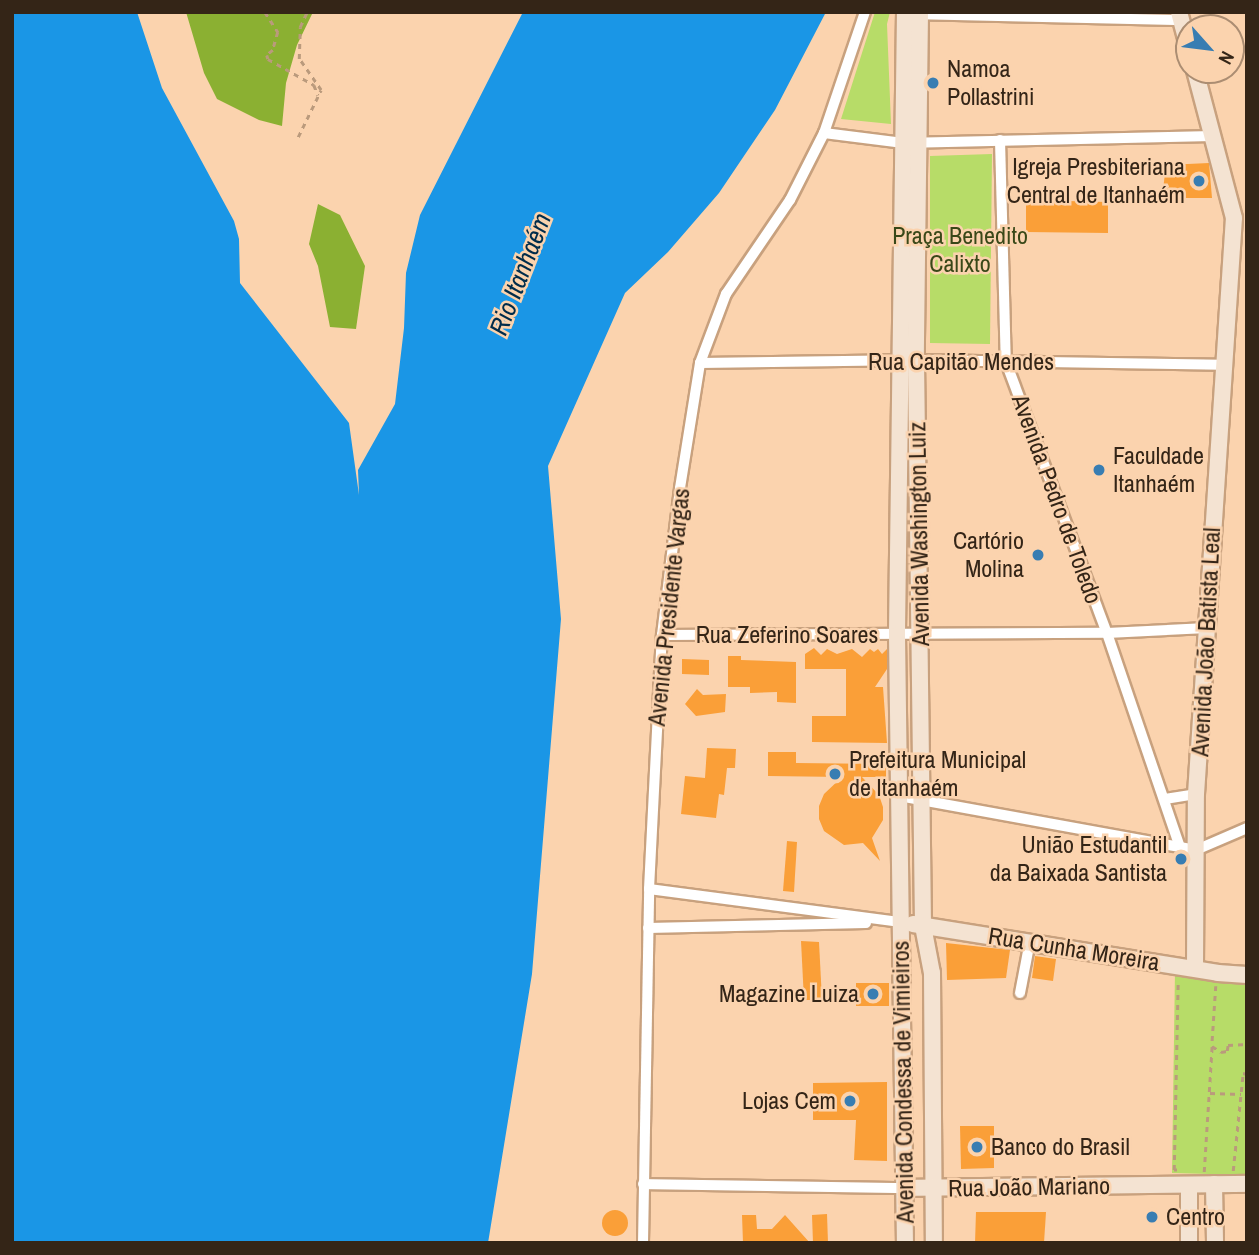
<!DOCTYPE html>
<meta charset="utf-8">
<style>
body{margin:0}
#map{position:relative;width:1259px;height:1255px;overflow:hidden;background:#fbd3ae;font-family:"Archivo Narrow",sans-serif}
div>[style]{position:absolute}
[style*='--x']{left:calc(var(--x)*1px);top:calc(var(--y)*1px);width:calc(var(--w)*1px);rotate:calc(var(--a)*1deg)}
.green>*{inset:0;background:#b7dc68}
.forest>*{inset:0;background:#8bb032}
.water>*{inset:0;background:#1a96e6}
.building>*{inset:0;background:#fa9f38}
.round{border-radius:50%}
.path>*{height:2.5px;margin-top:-1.25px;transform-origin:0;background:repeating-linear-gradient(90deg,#ba9a7c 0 5px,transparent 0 10px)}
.roads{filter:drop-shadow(2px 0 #c8a17e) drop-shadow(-2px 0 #c8a17e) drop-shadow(0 2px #c8a17e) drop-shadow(0 -2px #c8a17e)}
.street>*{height:10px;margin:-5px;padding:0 5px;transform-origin:5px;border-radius:5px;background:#fff}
.secondary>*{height:16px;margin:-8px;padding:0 8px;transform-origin:8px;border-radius:8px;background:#f4e3d2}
.dots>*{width:19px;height:19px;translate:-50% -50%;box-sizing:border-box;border:4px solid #fbd3ae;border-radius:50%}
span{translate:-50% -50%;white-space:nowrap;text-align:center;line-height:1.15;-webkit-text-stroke:5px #fbd3ae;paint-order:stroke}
.poi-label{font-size:24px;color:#342517}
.left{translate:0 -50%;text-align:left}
.right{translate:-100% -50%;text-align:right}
.park-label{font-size:24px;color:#394818}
.street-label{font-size:24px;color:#342517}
.water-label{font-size:26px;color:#002c4b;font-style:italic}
.frame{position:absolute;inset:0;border:14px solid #342517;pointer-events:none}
.north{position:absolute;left:1175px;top:14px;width:70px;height:70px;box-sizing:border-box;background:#fbd3ae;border:2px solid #ab8d72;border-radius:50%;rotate:118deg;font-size:19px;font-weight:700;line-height:28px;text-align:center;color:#342517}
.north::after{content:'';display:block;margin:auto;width:24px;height:32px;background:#387db2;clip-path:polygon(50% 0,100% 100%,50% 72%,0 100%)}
</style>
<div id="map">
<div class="green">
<i style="clip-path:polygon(875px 12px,890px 12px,887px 24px,891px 124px,841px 119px)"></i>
<i style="clip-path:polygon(992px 154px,990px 344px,930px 343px,930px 156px)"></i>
<i style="clip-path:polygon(1175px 971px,1247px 980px,1247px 1175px,1172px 1173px)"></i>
</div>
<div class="forest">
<i style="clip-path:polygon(186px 12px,313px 12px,297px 45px,286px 83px,282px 126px,259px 120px,217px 99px,204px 73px)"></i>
<i style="clip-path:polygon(318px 204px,340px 215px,365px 266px,356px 329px,330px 327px,318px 266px,309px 244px)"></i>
</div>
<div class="water">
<i style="clip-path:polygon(12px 12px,137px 12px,162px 88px,234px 221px,239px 239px,240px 283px,349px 423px,359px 495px,358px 470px,395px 404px,404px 328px,406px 273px,420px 215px,523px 12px,826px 12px,775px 110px,719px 193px,668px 252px,625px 293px,548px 466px,561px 619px,532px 974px,488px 1243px,12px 1243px)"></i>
</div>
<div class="building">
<i style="clip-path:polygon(1209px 163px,1212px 198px,1162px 198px,1166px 165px)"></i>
<i style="clip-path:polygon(1026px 200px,1108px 202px,1108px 233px,1026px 232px)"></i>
<i style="clip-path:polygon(814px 648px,821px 655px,827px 649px,837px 654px,852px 649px,862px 657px,870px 649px,874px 652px,878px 649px,882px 654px,887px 649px,887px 669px,875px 687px,883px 687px,887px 743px,812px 742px,812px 716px,846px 716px,846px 669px,805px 669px,805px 654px)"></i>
<i style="clip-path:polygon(728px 656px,741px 656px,741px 660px,796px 662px,796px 703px,777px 702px,777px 692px,750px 693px,750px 687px,728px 687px)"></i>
<i style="clip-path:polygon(682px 659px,709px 660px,709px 675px,682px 674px)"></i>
<i style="clip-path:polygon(697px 689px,703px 695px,726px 694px,725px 712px,696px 716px,685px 704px)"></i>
<i style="clip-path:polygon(707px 748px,736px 749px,735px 768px,727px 768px,724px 795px,719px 794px,716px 818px,681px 814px,685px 776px,705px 778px)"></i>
<i style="clip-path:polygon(768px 752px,796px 752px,796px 763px,886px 764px,886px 777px,862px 777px,879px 795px,883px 807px,883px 820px,872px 838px,880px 861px,863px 843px,844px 845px,824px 831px,819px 819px,819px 806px,824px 794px,842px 777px,768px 776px)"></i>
<i style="clip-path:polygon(787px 841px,797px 842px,794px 892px,783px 891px)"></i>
<i style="clip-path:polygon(801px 941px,819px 942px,822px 1000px,804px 1000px)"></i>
<i style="clip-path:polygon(946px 943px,1010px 950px,1006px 978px,947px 980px)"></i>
<i style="clip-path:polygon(1035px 956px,1056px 959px,1053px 981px,1032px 978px)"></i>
<i style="clip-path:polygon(856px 983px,889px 983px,889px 1006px,856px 1006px)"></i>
<i style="clip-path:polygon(887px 1082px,887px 1161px,854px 1160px,856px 1120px,813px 1120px,813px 1083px)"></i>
<i style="clip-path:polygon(960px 1126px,994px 1126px,994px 1168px,961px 1169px)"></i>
<i class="round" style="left:602px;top:1210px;width:26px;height:26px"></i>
<i style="clip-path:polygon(976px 1212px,1046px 1212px,1044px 1243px,975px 1243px)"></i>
<i style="clip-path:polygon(827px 1214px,828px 1243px,813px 1243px,812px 1215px)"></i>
<i style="clip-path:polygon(742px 1215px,756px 1215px,757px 1229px,772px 1229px,785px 1215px,810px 1243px,743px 1243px)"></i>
</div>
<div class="path">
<i style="--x:265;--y:12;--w:24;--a:57"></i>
<i style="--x:278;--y:32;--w:19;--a:106"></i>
<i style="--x:273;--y:50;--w:8;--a:140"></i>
<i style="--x:267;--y:55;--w:4;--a:76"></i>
<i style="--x:268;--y:59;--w:53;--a:29.5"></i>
<i style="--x:314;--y:85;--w:11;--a:68"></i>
<i style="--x:298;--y:137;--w:52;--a:-63.9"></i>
<i style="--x:321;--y:90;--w:38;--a:-125"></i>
<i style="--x:299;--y:59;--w:32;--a:-88"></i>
<i style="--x:300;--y:27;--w:17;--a:-65"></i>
<i style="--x:1216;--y:986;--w:60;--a:93.8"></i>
<i style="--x:1212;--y:1046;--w:11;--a:34"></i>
<i style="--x:1221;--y:1052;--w:6;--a:-9"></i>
<i style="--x:1227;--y:1051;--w:6;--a:-81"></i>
<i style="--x:1228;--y:1045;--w:19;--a:-3"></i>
<i style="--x:1210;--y:1093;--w:31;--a:2"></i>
<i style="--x:1177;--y:1170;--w:3;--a:180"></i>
<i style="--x:1174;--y:1170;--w:190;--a:-88.8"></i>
<i style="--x:1233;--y:1171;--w:99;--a:-84.2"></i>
<i style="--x:1243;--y:1073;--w:4;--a:14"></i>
<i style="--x:1204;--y:1172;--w:126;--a:-86.4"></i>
</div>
<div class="roads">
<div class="street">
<i style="--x:915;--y:14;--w:266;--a:1.3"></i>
<i style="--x:824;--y:133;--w:80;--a:7.2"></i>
<i style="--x:903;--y:143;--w:310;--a:-1.3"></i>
<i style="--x:1000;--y:140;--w:222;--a:88.5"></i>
<i style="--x:1006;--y:362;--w:289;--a:69.6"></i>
<i style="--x:1107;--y:633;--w:226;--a:71.2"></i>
<i style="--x:700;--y:363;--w:216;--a:-0.8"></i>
<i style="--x:916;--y:360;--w:306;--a:0.9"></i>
<i style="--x:662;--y:635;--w:445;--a:-0.3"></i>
<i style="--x:1107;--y:633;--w:100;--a:-2.9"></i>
<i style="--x:899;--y:796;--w:302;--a:10.3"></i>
<i style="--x:1196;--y:850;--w:56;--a:-23.3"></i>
<i style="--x:1165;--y:799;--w:31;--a:-9"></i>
<i style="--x:649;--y:889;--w:254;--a:7.5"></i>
<i style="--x:648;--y:928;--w:218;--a:-1.3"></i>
<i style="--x:1020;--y:993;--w:53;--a:-79.1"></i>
<i style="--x:643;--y:1184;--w:263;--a:0.9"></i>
<i style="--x:643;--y:1243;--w:354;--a:-89"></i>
<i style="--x:649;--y:889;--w:254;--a:-87.1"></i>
<i style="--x:662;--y:635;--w:148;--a:-83"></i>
<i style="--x:680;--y:488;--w:127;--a:-80.9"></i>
<i style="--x:700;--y:363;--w:74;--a:-69.4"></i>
<i style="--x:726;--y:294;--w:114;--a:-55.8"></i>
<i style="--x:790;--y:200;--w:75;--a:-63.1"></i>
<i style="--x:824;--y:133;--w:128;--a:-71.3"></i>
</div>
<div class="secondary">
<i style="--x:905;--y:12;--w:623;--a:90.74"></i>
<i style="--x:897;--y:635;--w:608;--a:89.25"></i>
<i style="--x:920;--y:12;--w:348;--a:90.7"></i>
<i style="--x:916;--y:360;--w:566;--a:89.29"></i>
<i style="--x:923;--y:926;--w:48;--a:79.2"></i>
<i style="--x:932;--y:973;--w:270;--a:89.6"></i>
<i style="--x:1179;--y:12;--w:38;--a:75"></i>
<i style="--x:913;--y:924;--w:309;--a:9.1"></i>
<i style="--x:1218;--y:973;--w:29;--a:4"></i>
<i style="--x:1195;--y:968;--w:174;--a:-89.7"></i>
<i style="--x:1196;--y:794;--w:577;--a:-86.23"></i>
<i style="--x:1234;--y:218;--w:153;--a:-104.8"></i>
<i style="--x:1214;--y:1184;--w:59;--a:89"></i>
<i style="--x:1189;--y:1185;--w:58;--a:90"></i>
<i style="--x:906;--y:1188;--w:341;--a:-0.7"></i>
</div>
</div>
<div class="dots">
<i style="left:933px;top:83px;background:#387db2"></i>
<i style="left:1199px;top:181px;background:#387db2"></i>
<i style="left:1099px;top:470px;background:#387db2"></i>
<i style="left:1038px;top:555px;background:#387db2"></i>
<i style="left:835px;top:774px;background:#387db2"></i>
<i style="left:1181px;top:859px;background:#387db2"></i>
<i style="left:873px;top:994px;background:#387db2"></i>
<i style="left:850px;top:1101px;background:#387db2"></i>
<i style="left:977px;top:1147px;background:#387db2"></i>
<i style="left:1152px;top:1217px;background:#387db2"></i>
</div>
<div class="poi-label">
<span class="left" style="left:947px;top:83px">Namoa<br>Pollastrini</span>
<span class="right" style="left:1185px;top:181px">Igreja Presbiteriana<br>Central de Itanhaém</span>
<span class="left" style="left:1113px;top:470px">Faculdade<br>Itanhaém</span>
<span class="right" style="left:1024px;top:555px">Cartório<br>Molina</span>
<span class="left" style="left:849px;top:774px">Prefeitura Municipal<br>de Itanhaém</span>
<span class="right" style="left:1167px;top:859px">União Estudantil<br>da Baixada Santista</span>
<span class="right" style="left:859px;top:994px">Magazine Luiza</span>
<span class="right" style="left:836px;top:1101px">Lojas Cem</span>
<span class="left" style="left:991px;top:1147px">Banco do Brasil</span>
<span class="left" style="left:1166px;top:1217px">Centro</span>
</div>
<div class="park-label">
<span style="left:960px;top:250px">Praça Benedito<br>Calixto</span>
</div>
<div class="street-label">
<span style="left:961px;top:362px">Rua Capitão Mendes</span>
<span style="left:1057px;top:499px;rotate:70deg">Avenida Pedro de Toledo</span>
<span style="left:919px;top:534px;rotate:-91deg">Avenida Washington Luiz</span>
<span style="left:669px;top:607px;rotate:-84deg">Avenida Presidente Vargas</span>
<span style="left:787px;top:635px">Rua Zeferino Soares</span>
<span style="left:1206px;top:642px;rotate:-87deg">Avenida João Batista Leal</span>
<span style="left:1074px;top:949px;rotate:9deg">Rua Cunha Moreira</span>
<span style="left:903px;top:1082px;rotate:-91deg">Avenida Condessa de Vimieiros</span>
<span style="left:1029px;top:1187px;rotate:-1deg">Rua João Mariano</span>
</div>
<div class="water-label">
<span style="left:520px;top:274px;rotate:-69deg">Rio Itanhaém</span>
</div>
<div class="frame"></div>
<div class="north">N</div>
</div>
